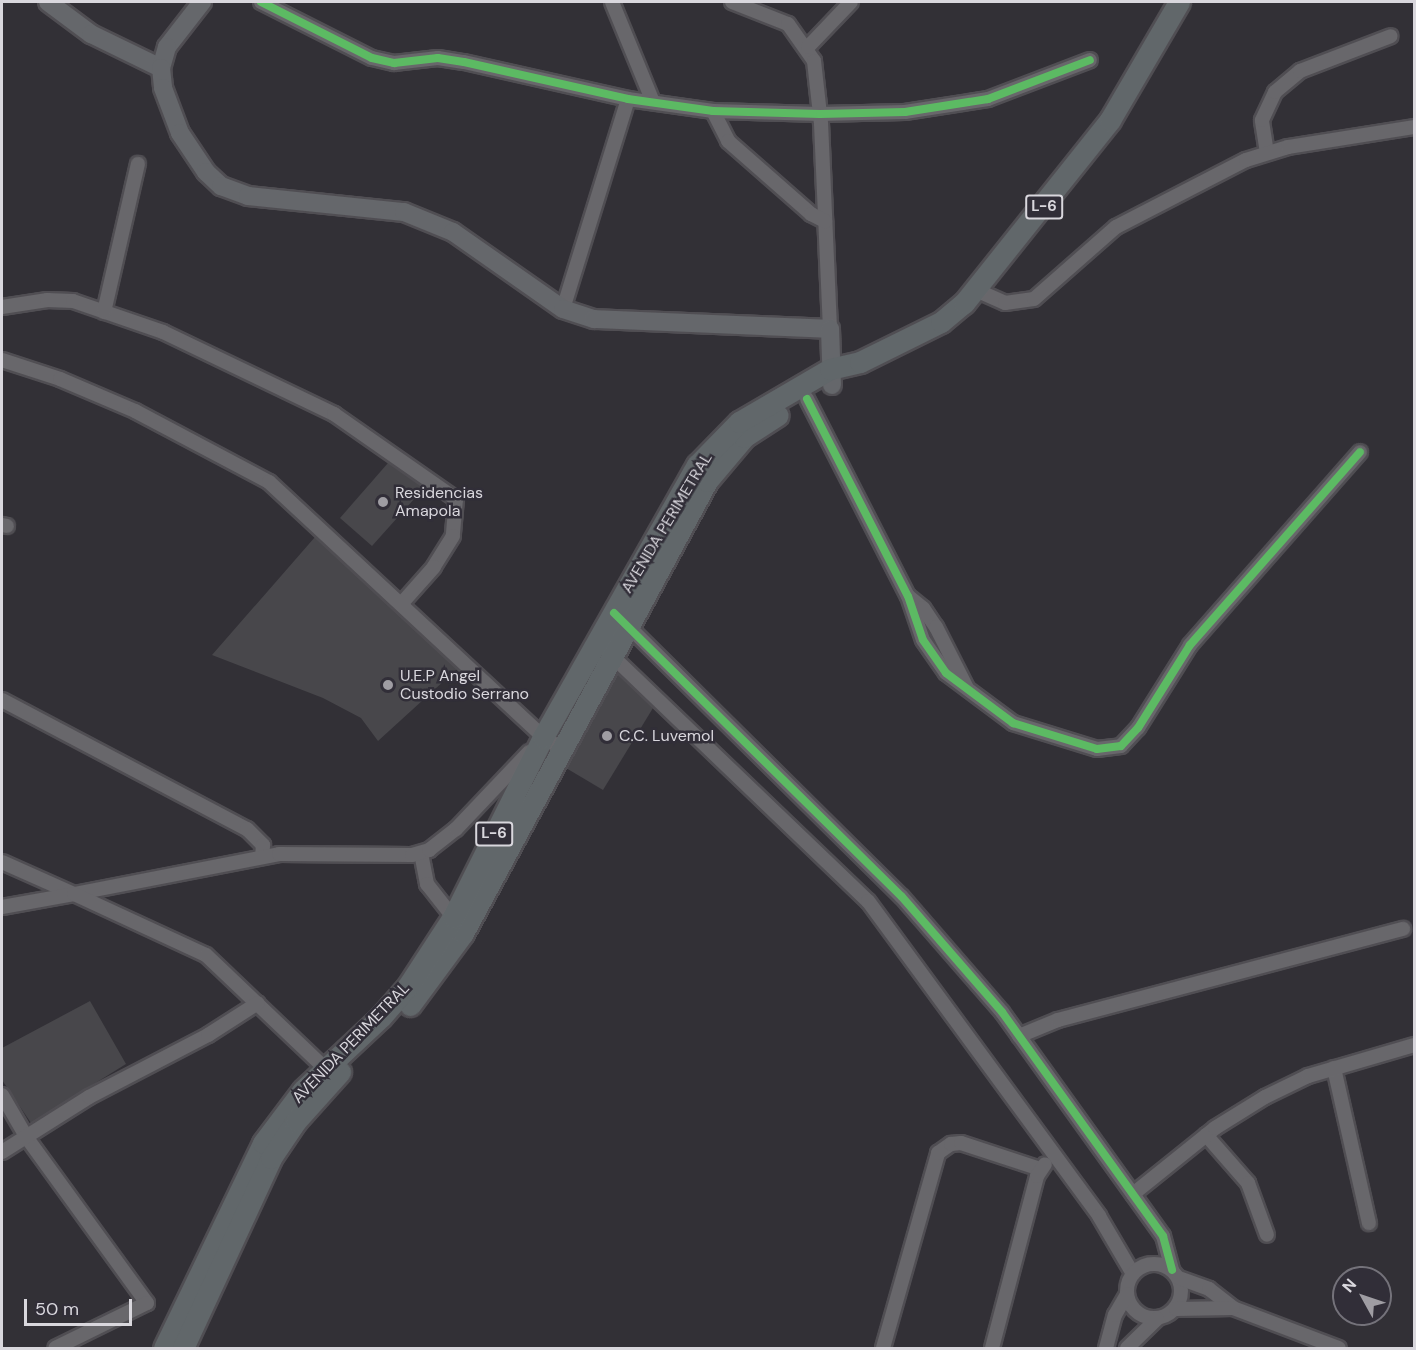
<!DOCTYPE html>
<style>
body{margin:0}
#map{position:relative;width:1416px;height:1350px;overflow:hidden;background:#323036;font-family:"DM Sans",sans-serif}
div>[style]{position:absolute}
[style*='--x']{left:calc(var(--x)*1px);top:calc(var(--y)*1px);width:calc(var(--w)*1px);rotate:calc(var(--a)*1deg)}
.building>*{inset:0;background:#48474b}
.roads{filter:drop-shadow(2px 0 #504e53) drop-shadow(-2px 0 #504e53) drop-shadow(0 2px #504e53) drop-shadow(0 -2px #504e53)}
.street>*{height:14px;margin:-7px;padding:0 7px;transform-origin:7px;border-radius:7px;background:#68676b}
.street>.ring{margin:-7px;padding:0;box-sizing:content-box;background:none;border:14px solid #68676b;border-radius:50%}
.secondary>*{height:18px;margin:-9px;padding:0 9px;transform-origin:9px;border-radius:9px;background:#65676b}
.primary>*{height:21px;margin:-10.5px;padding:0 10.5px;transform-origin:10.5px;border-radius:10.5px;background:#61676a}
.cycleway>*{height:8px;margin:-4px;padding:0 4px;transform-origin:4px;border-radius:4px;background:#5cba63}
.dots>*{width:16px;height:16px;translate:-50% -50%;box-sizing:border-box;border:3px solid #312e38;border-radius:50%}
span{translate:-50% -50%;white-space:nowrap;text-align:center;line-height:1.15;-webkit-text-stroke:5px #312e38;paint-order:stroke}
.shield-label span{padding:2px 4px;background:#312e38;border:2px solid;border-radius:4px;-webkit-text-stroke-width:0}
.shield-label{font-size:15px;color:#d9d7dd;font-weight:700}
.poi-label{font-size:16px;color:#d9d7dd}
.left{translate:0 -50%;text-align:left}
.street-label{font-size:16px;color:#d9d7dd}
.frame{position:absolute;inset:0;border:3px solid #d9d7dd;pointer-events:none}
.north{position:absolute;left:1332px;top:1266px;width:60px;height:60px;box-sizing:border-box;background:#312e38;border:2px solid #74727a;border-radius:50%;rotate:310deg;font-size:16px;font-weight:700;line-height:24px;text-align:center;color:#d9d7dd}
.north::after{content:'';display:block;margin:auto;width:21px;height:27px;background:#9f9da3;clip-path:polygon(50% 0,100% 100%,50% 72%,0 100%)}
.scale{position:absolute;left:24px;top:1299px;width:108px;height:27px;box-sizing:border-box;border:3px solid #d9d7dd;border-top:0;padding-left:8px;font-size:18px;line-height:21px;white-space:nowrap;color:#d9d7dd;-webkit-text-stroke:4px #312e38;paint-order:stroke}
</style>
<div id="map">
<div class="building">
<i style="clip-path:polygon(388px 463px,424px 488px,372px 546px,340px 518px)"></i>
<i style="clip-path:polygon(315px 537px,457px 669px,378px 741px,361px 718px,323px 698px,212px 655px)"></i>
<i style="clip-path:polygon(618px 674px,653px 708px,603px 790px,566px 768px)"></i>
<i style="clip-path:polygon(90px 1001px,126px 1064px,31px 1123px,2px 1080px,2px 1048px)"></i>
</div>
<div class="roads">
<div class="street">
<i style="--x:261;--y:2;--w:124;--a:26.8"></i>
<i style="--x:372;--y:58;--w:23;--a:13"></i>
<i style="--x:394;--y:63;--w:44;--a:-6.5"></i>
<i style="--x:438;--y:58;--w:26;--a:9"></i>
<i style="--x:464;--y:62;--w:168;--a:12.7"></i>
<i style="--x:628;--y:99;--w:86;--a:8"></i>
<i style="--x:713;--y:111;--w:107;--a:1.6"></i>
<i style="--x:820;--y:114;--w:85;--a:-1.3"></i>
<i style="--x:905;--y:112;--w:84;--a:-8.9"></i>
<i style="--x:988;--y:99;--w:109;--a:-20.9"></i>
<i style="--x:612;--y:2;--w:108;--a:67.7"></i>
<i style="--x:732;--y:2;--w:60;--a:21.4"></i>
<i style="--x:788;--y:24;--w:45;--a:54.9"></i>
<i style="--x:814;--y:61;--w:62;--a:83.6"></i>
<i style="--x:821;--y:123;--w:206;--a:87.5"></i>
<i style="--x:808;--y:47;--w:62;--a:-46.3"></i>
<i style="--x:713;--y:111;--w:34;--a:63"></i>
<i style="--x:728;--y:141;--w:111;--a:41.3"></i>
<i style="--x:811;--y:214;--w:16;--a:27"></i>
<i style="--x:1267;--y:153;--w:33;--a:-99"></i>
<i style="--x:1262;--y:120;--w:31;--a:-65"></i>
<i style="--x:1275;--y:92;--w:33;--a:-40"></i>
<i style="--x:1300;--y:71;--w:97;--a:-21"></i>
<i style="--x:976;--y:290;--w:32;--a:24"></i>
<i style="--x:1005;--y:303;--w:29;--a:-8"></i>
<i style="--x:1034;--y:299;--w:109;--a:-41.3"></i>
<i style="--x:1116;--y:227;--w:146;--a:-27.3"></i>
<i style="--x:1246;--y:160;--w:44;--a:-17.2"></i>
<i style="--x:1288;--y:147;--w:128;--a:-9"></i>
<i style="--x:2;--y:307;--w:46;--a:-8.8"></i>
<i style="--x:47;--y:300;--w:26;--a:2"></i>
<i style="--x:73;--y:301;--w:95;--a:19"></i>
<i style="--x:163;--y:332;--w:190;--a:25.6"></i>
<i style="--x:334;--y:414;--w:149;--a:34.9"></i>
<i style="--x:456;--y:499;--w:37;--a:95"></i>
<i style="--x:453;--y:536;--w:36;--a:122"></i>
<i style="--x:434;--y:567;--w:48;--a:131.6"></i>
<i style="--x:563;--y:309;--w:220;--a:-72.8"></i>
<i style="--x:104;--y:312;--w:152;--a:-77.1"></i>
<i style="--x:2;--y:360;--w:61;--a:18.1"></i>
<i style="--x:60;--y:379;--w:82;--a:23.1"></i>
<i style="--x:135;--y:411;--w:152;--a:27.9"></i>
<i style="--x:269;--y:482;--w:374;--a:42.9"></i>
<i style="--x:543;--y:737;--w:22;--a:32"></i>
<i style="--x:807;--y:399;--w:221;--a:62.9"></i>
<i style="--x:908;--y:596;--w:46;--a:71.2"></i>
<i style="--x:923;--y:640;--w:40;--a:55.1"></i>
<i style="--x:946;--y:673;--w:84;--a:36.7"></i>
<i style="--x:1013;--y:723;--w:88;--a:17.2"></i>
<i style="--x:1097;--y:749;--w:24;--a:-7"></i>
<i style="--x:1121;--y:746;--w:25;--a:-47"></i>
<i style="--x:1138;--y:728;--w:98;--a:-57.9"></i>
<i style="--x:1190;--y:645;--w:257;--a:-48.6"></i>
<i style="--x:2;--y:525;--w:5;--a:11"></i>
<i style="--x:908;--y:596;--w:19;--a:39"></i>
<i style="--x:923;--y:608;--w:23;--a:56"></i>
<i style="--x:936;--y:627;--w:68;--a:63.1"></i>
<i style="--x:623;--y:621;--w:392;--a:44.7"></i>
<i style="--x:902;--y:897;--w:152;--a:49"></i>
<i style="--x:1002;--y:1012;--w:276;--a:54.3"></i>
<i style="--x:1163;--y:1236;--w:35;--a:75"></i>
<i style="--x:608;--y:652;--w:360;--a:43.8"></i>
<i style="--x:868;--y:901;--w:391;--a:53.7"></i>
<i style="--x:1099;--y:1216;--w:67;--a:59.6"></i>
<i style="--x:2;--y:700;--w:277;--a:27.8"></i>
<i style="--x:247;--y:829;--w:23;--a:45"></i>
<i style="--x:263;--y:845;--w:12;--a:95"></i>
<i style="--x:421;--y:853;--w:32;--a:79"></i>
<i style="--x:427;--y:884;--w:42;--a:51.8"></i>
<i style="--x:2;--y:862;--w:79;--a:24"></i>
<i style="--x:74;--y:894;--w:209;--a:-11"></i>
<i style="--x:279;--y:854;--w:133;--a:0.4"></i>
<i style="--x:412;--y:855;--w:18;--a:-16"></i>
<i style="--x:429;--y:850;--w:34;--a:-38"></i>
<i style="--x:456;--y:829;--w:106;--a:-46.5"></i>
<i style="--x:2;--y:907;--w:73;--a:-10.2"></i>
<i style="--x:74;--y:894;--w:145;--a:24.8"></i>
<i style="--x:206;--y:955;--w:171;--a:43.6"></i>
<i style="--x:1019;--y:1036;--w:42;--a:-22.3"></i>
<i style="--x:1058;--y:1020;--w:357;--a:-14.8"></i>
<i style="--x:1334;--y:1068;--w:159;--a:77.3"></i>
<i style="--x:2;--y:1095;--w:50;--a:59.8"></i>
<i style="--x:27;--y:1138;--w:204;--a:54"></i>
<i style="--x:147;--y:1303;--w:102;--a:153.9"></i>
<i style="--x:1206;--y:1135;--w:64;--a:48.8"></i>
<i style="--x:1248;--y:1183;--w:55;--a:69.9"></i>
<i style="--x:2;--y:1152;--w:103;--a:-32.3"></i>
<i style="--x:89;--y:1097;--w:134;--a:-27.5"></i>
<i style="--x:208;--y:1035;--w:59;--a:-32.6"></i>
<i style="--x:1133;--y:1194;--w:105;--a:-38.8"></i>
<i style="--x:1215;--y:1128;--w:59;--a:-31.8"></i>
<i style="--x:1265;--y:1097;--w:48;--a:-26"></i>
<i style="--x:1308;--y:1076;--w:110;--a:-16.3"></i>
<i class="ring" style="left:1127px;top:1264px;width:40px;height:40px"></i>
<i style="--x:1179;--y:1278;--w:32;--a:20"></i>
<i style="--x:1209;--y:1289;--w:31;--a:38"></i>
<i style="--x:1233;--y:1308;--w:113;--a:20.7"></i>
<i style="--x:1176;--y:1309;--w:57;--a:-1"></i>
<i style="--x:883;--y:1348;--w:203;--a:-74.2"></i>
<i style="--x:938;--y:1153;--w:16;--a:-35"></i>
<i style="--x:951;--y:1144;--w:10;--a:-6"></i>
<i style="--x:961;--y:1143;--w:83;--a:18.2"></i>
<i style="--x:992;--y:1348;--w:178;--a:-75.3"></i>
<i style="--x:1037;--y:1176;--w:14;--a:-56"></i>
<i style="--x:1106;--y:1348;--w:34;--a:-75"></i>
<i style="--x:1115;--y:1315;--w:24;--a:-60"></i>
<i style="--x:1127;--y:1348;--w:42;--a:-44"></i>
</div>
<div class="secondary">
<i style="--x:48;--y:2;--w:54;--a:36.7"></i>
<i style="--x:91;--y:34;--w:78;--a:25.9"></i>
<i style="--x:202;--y:2;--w:57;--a:127.9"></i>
<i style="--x:167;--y:47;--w:22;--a:106"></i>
<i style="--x:161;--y:68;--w:20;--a:84"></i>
<i style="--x:163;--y:88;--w:48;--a:69.3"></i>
<i style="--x:180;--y:133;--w:47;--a:56.3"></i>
<i style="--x:206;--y:172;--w:21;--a:43"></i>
<i style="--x:221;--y:186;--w:29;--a:20"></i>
<i style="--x:248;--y:196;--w:157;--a:5.9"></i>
<i style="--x:404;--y:212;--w:53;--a:22.2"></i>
<i style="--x:453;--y:232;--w:134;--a:35"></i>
<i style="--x:563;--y:309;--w:33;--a:18"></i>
<i style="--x:594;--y:319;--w:236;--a:2.4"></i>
<i style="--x:830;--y:329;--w:56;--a:88"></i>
</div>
<div class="primary">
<i style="--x:410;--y:1005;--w:89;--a:-53.6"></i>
<i style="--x:463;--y:933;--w:514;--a:-61.64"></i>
<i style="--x:707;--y:481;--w:57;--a:-49.9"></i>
<i style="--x:744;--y:437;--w:40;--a:-32.9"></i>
<i style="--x:164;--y:1348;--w:228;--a:-64.2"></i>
<i style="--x:263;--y:1143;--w:66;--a:-53"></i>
<i style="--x:303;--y:1090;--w:107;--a:-43.1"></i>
<i style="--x:381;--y:1017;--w:41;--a:-48.9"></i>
<i style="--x:408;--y:986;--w:82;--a:-56.9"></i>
<i style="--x:453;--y:917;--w:201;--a:-63.4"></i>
<i style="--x:543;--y:737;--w:313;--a:-60.5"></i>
<i style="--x:697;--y:465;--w:60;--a:-45.7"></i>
<i style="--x:739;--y:422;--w:105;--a:-30.2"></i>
<i style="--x:830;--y:369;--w:31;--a:-13"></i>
<i style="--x:860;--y:362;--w:90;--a:-26.3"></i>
<i style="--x:941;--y:322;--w:30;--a:-40"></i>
<i style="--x:964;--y:303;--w:234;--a:-51.4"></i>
<i style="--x:1110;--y:120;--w:137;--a:-59.7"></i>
<i style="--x:183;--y:1348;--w:209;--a:-65.1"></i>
<i style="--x:271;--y:1158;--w:45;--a:-56"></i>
<i style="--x:296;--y:1121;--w:66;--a:-48.1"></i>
</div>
</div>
<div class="cycleway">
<i style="--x:261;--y:2;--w:124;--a:26.8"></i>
<i style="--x:372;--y:58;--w:23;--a:13"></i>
<i style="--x:394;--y:63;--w:44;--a:-6.5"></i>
<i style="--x:438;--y:58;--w:26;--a:9"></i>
<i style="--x:464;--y:62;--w:168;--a:12.7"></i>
<i style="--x:628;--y:99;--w:86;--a:8"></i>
<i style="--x:713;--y:111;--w:107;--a:1.6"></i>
<i style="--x:820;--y:114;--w:85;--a:-1.3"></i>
<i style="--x:905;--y:112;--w:84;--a:-8.9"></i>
<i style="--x:988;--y:99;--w:109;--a:-20.9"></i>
<i style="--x:807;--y:399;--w:221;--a:62.9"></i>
<i style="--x:908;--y:596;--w:46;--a:71.2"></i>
<i style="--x:923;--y:640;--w:40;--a:55.1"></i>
<i style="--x:946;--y:673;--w:84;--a:36.7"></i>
<i style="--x:1013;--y:723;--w:88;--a:17.2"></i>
<i style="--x:1097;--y:749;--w:24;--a:-7"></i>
<i style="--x:1121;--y:746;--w:25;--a:-47"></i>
<i style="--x:1138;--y:728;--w:98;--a:-57.9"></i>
<i style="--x:1190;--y:645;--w:257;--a:-48.6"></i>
<i style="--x:614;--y:613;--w:404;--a:44.6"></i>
<i style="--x:902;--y:897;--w:152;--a:49"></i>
<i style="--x:1002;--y:1012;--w:276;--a:54.3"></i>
<i style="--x:1163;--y:1236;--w:35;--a:75"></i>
</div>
<div class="dots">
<i style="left:383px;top:502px;background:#9f9da3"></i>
<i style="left:388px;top:685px;background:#9f9da3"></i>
<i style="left:607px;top:736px;background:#9f9da3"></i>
</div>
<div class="shield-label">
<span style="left:1044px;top:207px">L-6</span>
<span style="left:494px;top:834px">L-6</span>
</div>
<div class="poi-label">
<span class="left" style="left:395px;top:502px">Residencias<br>Amapola</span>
<span class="left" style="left:400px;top:685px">U.E.P Angel<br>Custodio Serrano</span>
<span class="left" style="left:619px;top:736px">C.C. Luvemol</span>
</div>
<div class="street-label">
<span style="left:667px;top:523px;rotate:-59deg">AVENIDA PERIMETRAL</span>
<span style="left:351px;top:1043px;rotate:-46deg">AVENIDA PERIMETRAL</span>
</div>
<div class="frame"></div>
<div class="north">N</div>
<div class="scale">50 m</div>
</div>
